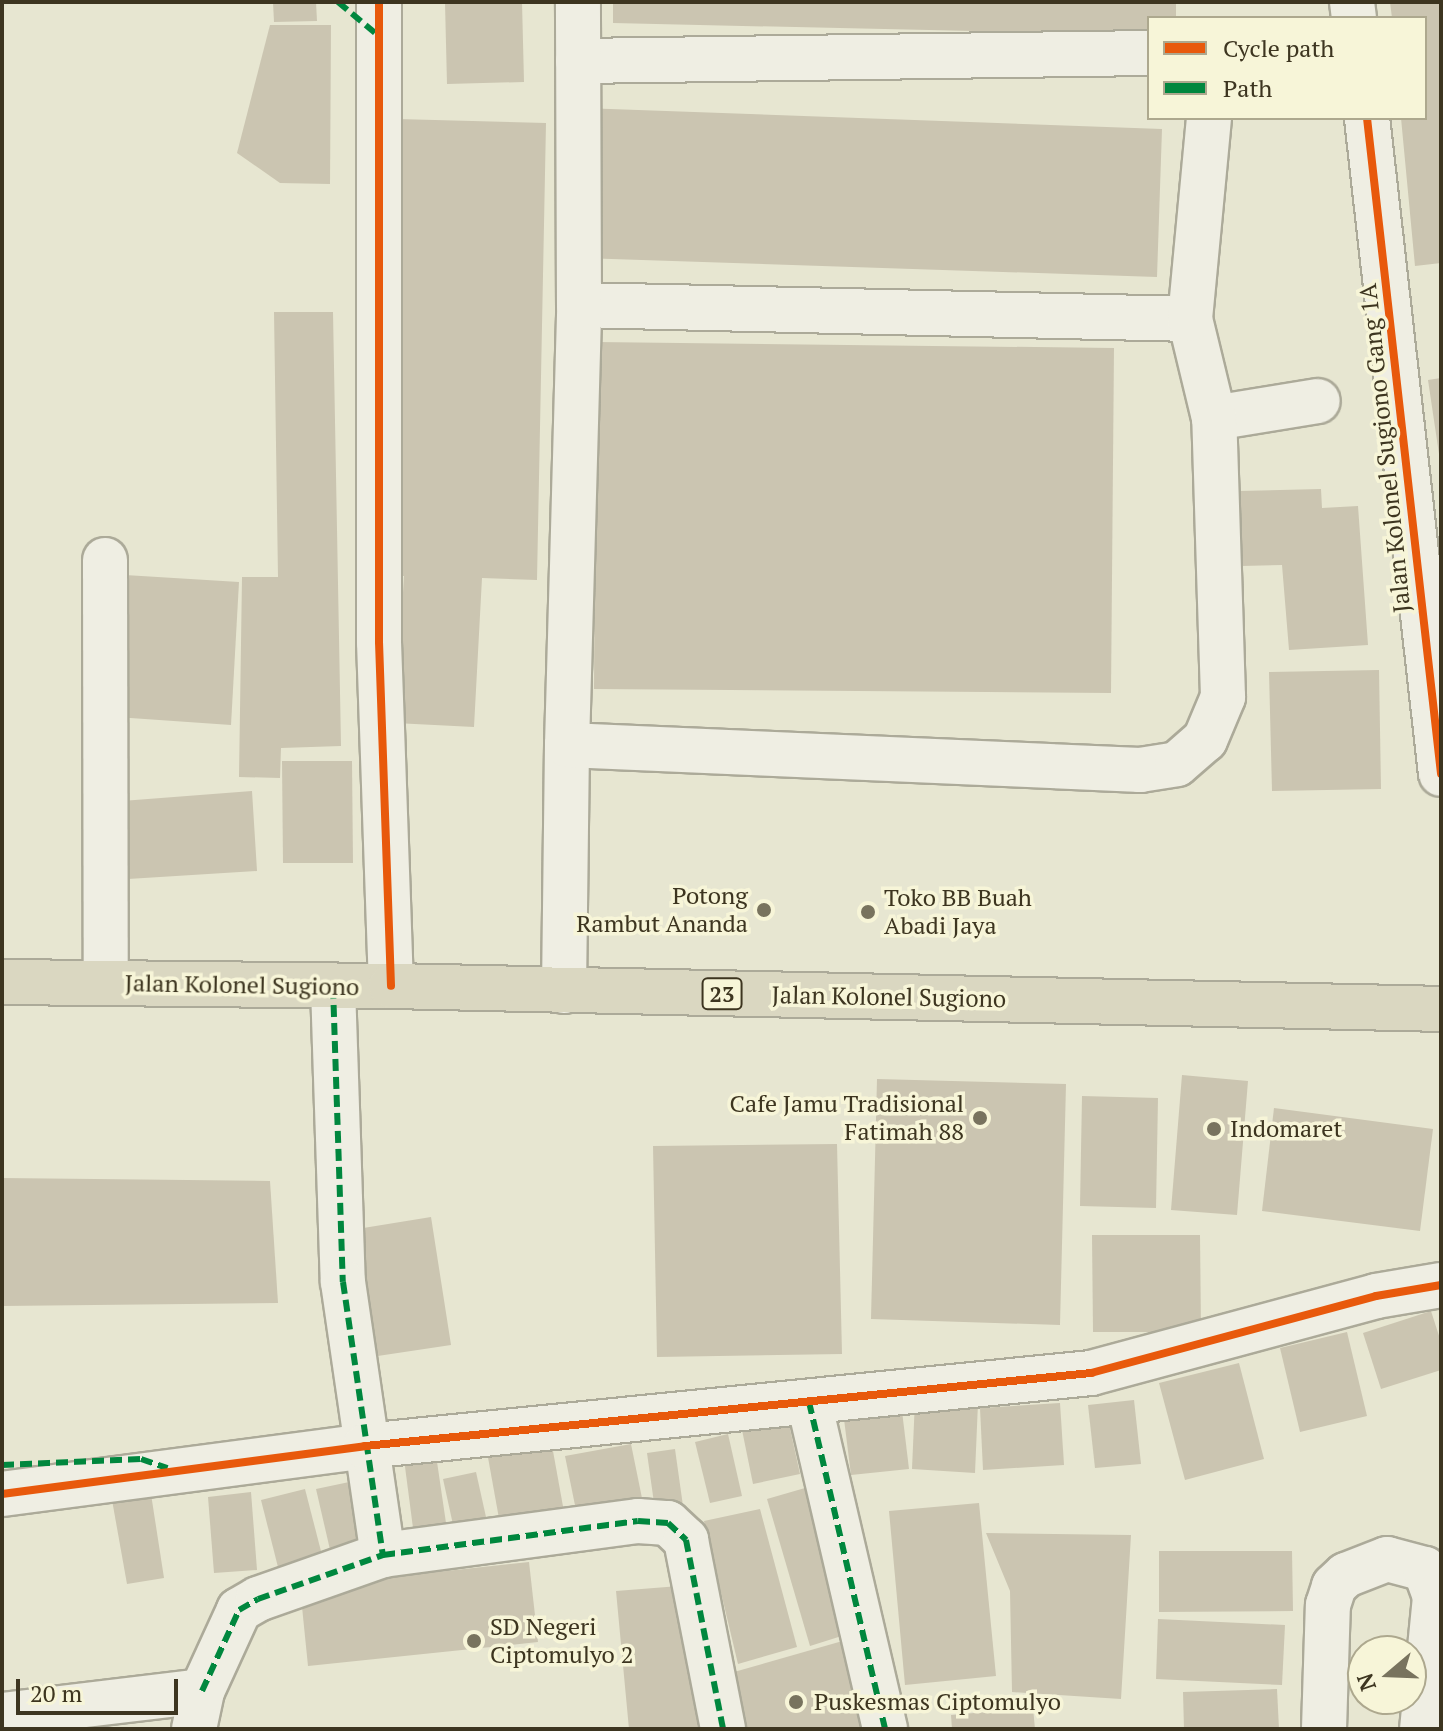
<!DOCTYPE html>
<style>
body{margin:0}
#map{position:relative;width:1443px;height:1731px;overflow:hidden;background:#e7e6d1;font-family:"PT Serif",serif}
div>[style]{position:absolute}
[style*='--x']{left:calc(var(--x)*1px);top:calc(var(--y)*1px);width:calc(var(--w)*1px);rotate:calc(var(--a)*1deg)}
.building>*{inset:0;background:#cbc5b1}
.roads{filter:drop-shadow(2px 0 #acaa99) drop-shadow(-2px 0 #acaa99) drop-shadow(0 2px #acaa99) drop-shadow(0 -2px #acaa99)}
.minor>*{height:44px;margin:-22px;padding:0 22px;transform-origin:22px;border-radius:22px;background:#efeee3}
.highway>*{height:44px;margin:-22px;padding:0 22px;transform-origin:22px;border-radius:22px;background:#dad7c1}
.quiet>*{height:6px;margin-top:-3px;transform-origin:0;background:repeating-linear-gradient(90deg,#00873e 0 12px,transparent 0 18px)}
.cycleway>*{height:8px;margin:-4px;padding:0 4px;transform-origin:4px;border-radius:4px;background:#e8590c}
.dots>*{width:22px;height:22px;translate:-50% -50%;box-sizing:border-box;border:4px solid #f7f5d8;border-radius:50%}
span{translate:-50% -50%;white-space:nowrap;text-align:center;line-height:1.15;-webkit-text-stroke:7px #f7f5d8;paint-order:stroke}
.shield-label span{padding:2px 6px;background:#f7f5d8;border:2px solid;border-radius:6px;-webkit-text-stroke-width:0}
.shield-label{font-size:22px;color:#3d3520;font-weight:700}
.street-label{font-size:24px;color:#3d3520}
.poi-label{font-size:24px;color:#3d3520}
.right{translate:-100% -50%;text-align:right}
.left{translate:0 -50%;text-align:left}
.frame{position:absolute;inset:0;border:4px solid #3d3520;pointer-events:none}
.legend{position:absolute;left:1147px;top:16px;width:280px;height:104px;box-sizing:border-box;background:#f7f5d8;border:2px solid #ada88e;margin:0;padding:10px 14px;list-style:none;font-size:24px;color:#3d3520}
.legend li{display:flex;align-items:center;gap:16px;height:40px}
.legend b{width:40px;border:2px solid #ada88e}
.north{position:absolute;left:1347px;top:1635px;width:80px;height:80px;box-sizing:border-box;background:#f7f5d8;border:2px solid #ada88e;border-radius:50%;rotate:251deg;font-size:22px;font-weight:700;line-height:32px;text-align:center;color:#3d3520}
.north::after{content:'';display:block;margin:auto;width:28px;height:36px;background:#78735e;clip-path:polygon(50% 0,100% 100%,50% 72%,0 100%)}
.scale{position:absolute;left:16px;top:1679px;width:162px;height:36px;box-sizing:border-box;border:4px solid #3d3520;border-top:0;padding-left:10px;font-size:24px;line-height:28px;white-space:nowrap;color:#3d3520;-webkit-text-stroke:6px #f7f5d8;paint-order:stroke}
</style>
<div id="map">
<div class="building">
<i style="clip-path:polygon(273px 2px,316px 2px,317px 21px,274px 22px)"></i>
<i style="clip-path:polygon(522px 2px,524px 82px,447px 84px,445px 3px)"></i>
<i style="clip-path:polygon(613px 2px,1176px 2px,1176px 18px,1149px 18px,1149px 35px,613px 23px)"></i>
<i style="clip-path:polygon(1390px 2px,1441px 2px,1441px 263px,1415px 266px,1401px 118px,1425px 118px,1425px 18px,1392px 18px)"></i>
<i style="clip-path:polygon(270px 25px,331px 25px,330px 184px,280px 183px,237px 153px)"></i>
<i style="clip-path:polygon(582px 108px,1162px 129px,1157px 277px,581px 258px)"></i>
<i style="clip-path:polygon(397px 119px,546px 123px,537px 580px,482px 578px,474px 727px,395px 723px,404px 576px,388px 576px)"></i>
<i style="clip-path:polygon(274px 312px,333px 312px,341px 746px,281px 748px,280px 778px,239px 777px,242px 577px,278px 577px)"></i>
<i style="clip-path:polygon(596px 342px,1114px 348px,1111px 693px,594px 689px)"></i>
<i style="clip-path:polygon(1441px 378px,1441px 454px,1439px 454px,1428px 380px)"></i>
<i style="clip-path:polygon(1321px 489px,1322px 508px,1358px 506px,1368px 645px,1289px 650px,1282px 565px,1241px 566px,1239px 491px)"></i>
<i style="clip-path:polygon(125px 575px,239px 582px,231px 725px,116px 717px)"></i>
<i style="clip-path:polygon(1379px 670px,1381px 789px,1272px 791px,1269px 672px)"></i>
<i style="clip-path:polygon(282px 761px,352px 761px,353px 863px,283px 863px)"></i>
<i style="clip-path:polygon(252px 791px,257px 871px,128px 879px,122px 801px)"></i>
<i style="clip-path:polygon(1182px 1075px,1248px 1081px,1237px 1215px,1171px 1210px)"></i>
<i style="clip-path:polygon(877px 1079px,1066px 1084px,1060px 1325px,871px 1319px)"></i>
<i style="clip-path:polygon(1082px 1096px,1158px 1098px,1156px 1208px,1080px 1206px)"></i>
<i style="clip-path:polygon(1274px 1108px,1433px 1129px,1420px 1231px,1262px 1211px)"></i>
<i style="clip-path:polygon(837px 1144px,842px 1354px,657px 1357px,653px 1146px)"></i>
<i style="clip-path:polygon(2px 1178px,270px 1181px,278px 1303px,2px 1306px)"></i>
<i style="clip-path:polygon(431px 1217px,451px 1345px,371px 1357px,351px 1230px)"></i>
<i style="clip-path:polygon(1092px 1235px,1200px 1235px,1201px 1332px,1093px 1332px)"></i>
<i style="clip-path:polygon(1431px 1311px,1441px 1342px,1441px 1370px,1381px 1389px,1363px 1333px)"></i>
<i style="clip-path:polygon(1347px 1332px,1367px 1416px,1300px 1432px,1280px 1348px)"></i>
<i style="clip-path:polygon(1239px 1363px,1264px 1459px,1185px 1480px,1159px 1383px)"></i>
<i style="clip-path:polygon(915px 1400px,978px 1403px,975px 1473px,912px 1469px)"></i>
<i style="clip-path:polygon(1134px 1400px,1141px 1464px,1095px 1468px,1088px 1405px)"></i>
<i style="clip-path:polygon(1060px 1403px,1064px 1465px,983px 1470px,980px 1408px)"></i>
<i style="clip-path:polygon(902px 1411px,909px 1469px,851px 1475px,844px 1419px)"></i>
<i style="clip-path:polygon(787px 1415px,800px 1474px,753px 1484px,741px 1425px)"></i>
<i style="clip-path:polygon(728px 1434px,742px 1496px,710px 1503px,695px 1442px)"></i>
<i style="clip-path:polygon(551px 1440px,566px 1523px,502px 1535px,487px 1452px)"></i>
<i style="clip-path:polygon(631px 1444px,645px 1513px,579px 1525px,565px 1456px)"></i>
<i style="clip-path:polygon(675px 1449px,683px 1506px,655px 1510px,647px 1453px)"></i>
<i style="clip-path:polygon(436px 1455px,446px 1523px,413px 1528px,404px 1459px)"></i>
<i style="clip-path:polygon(476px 1472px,490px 1535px,457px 1543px,443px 1479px)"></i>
<i style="clip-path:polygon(354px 1481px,369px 1545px,331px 1554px,316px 1489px)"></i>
<i style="clip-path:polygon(805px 1488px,848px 1634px,810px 1646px,767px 1499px)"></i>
<i style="clip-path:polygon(305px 1489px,323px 1559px,279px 1571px,261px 1500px)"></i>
<i style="clip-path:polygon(251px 1492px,257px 1570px,214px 1573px,208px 1497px)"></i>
<i style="clip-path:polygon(151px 1494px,164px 1578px,127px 1584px,112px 1500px)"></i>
<i style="clip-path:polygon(979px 1503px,996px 1676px,905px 1685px,889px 1511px)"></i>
<i style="clip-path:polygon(760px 1509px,797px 1647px,738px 1664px,704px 1521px)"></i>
<i style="clip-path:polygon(986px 1533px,1131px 1535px,1121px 1699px,1012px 1692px,1010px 1591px)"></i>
<i style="clip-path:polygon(1159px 1551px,1292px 1551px,1293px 1611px,1159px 1612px)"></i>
<i style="clip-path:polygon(529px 1562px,538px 1642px,308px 1666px,300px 1587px)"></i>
<i style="clip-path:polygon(692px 1585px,705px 1729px,629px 1729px,616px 1591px)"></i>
<i style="clip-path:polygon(1158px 1619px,1285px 1625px,1282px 1685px,1156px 1679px)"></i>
<i style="clip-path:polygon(853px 1638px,872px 1729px,730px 1729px,720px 1676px)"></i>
<i style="clip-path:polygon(1277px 1689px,1279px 1729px,1184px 1729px,1183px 1692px)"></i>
<i style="clip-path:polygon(1033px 1708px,1035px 1729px,952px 1729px,951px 1715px)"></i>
</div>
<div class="roads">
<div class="minor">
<i style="--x:379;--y:2;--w:640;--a:90"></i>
<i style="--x:379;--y:642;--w:344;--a:88"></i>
<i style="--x:1352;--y:2;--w:16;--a:83"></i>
<i style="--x:578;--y:61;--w:571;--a:-0.8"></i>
<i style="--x:1367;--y:118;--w:660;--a:83.56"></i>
<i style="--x:579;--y:305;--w:611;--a:1.31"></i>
<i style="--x:1214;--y:418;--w:105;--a:-9.3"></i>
<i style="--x:105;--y:560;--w:423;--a:89.9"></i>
<i style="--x:567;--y:745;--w:440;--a:-88.4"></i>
<i style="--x:579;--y:305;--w:303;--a:-90.2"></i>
<i style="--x:333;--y:987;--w:295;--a:88.1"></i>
<i style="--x:343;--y:1282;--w:276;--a:81.7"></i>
<i style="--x:564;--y:991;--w:246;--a:-89.3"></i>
<i style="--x:567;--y:745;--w:574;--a:2.5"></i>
<i style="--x:1140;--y:770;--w:37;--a:-9"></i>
<i style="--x:1177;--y:764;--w:37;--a:-41"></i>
<i style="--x:1205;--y:740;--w:47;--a:-67.3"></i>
<i style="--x:1223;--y:697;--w:279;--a:-91.8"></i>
<i style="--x:1214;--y:418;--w:102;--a:-103.6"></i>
<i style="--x:1190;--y:319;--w:202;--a:-84.6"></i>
<i style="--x:809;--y:1402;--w:336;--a:76.9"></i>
<i style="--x:2;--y:1494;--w:366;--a:-7.5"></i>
<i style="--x:365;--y:1446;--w:730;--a:-5.74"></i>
<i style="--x:1091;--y:1373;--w:295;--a:-15.1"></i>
<i style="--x:1376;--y:1296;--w:66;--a:-9.6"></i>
<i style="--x:2;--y:1715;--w:201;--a:-6.8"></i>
<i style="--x:194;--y:1729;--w:39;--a:-78"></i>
<i style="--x:202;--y:1691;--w:89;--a:-65.4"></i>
<i style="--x:239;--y:1610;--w:22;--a:-30"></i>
<i style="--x:258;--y:1599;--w:133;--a:-19.4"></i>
<i style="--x:383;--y:1555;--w:257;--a:-7.6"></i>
<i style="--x:638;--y:1521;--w:30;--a:4"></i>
<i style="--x:668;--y:1523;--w:25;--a:43"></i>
<i style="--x:686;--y:1540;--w:193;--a:78.9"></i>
<i style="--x:1324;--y:1729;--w:124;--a:-88.2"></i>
<i style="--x:1328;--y:1605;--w:20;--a:-72"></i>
<i style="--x:1334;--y:1586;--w:16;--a:-43"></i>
<i style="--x:1346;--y:1575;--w:44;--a:-21.3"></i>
<i style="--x:1387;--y:1559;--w:39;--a:15"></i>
<i style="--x:1425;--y:1569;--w:30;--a:70"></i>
<i style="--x:1435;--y:1597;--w:133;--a:95.6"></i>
</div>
<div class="highway">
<i style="--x:2;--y:982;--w:389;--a:0.6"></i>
<i style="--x:391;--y:986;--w:1050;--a:1.25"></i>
</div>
</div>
<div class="quiet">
<i style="--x:338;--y:2;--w:55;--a:39.8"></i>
<i style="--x:333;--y:987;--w:295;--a:88.1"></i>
<i style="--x:343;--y:1282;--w:276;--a:81.7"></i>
<i style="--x:809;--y:1402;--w:336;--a:76.9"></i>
<i style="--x:2;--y:1465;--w:139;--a:-2.5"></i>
<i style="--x:141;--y:1459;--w:28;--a:19"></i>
<i style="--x:202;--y:1691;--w:89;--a:-65.4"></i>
<i style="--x:239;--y:1610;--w:22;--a:-30"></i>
<i style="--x:258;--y:1599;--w:133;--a:-19.4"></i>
<i style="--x:383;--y:1555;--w:257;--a:-7.6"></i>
<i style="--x:638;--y:1521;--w:30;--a:4"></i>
<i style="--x:668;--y:1523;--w:25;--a:43"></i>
<i style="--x:686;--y:1540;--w:193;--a:78.9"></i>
</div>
<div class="cycleway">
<i style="--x:379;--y:2;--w:640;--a:90"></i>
<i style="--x:379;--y:642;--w:344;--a:88"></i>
<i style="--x:1367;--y:118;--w:660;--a:83.56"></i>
<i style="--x:2;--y:1494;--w:366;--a:-7.5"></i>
<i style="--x:365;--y:1446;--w:730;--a:-5.74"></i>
<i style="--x:1091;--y:1373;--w:295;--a:-15.1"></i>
<i style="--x:1376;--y:1296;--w:66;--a:-9.6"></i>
</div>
<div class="dots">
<i style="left:764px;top:910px;background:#78735e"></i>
<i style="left:868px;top:912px;background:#78735e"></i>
<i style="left:980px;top:1118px;background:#78735e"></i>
<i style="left:1214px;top:1129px;background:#78735e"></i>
<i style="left:474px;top:1641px;background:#78735e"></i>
<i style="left:796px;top:1702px;background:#78735e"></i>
</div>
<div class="shield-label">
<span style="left:722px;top:994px">23</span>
</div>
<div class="street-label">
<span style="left:1385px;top:448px;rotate:-96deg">Jalan Kolonel Sugiono Gang 1A</span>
<span style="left:242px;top:985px;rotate:1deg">Jalan Kolonel Sugiono</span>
<span style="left:889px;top:997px;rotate:1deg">Jalan Kolonel Sugiono</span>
</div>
<div class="poi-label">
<span class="right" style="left:748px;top:910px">Potong<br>Rambut Ananda</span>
<span class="left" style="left:884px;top:912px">Toko BB Buah<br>Abadi Jaya</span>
<span class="right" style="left:964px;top:1118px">Cafe Jamu Tradisional<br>Fatimah 88</span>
<span class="left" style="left:1230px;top:1129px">Indomaret</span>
<span class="left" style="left:490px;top:1641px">SD Negeri<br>Ciptomulyo 2</span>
<span class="left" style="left:814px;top:1702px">Puskesmas Ciptomulyo</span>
</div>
<div class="frame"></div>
<ul class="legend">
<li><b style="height:10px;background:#e8590c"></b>Cycle path</li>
<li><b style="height:10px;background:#00873e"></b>Path</li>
</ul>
<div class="north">N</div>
<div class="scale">20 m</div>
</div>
